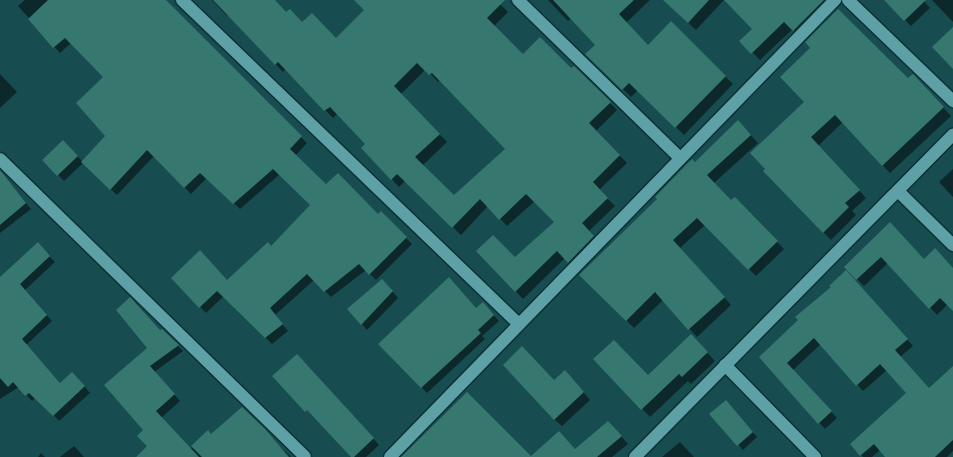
<!DOCTYPE html>
<style>
body{margin:0}
#map{position:relative;width:953px;height:457px;overflow:hidden;background:#174c51;font-family:Overpass,sans-serif}
div>[style]{position:absolute}
[style*='--x']{left:calc(var(--x)*1px);top:calc(var(--y)*1px);width:calc(var(--w)*1px);rotate:calc(var(--a)*1deg)}
.shadow>*{inset:0;background:#0007}
.building>*{inset:0;background:#36786f}
.roads{filter:drop-shadow(1px 0 #0a3033) drop-shadow(-1px 0 #0a3033) drop-shadow(0 1px #0a3033) drop-shadow(0 -1px #0a3033)}
.street>*{height:12px;margin:-6px;padding:0 6px;transform-origin:6px;border-radius:6px;background:#5da1a7}
span{translate:-50% -50%;white-space:nowrap;text-align:center;line-height:1.15;-webkit-text-stroke:4.5px #122f32;paint-order:stroke}
</style>
<div id="map">
<div class="shadow">
<i style="clip-path:polygon(25px 0,161px 0,266px 100px,272px 106px,271px 108px,307px 143px,295px 156px,326px 186px,378px 216px,381px 212px,412px 244px,376px 280px,366px 270px,331px 297px,314px 280px,275px 315px,288px 331px,272px 344px,224px 296px,206px 313px,172px 278px,228px 281px,271px 247px,312px 205px,280px 174px,240px 209px,207px 178px,191px 194px,154px 156px,117px 195px,83px 163px,64px 181px,44px 160px,63px 141px,83px 162px,107px 136px,105px 77px,71px 43px,60px 53px,18px 6px)"></i>
<i style="clip-path:polygon(evenodd,212px 0,274px 0,286px 14px,336px 40px,366px 10px,356px 0,496px 0,508px 12px,494px 26px,523px 56px,571px 70px,574px 67px,617px 110px,596px 131px,627px 163px,599px 190px,615px 206px,589px 231px,601px 244px,576px 269px,565px 258px,523px 299px,478px 251px,515px 259px,556px 222px,535px 201px,507px 226px,488px 206px,461px 235px,405px 181px,399px 187px,363px 148px,367px 144px,338px 113px,333px 118px,286px 69px,283px 72px,228px 14px,227px 16px,212px 0,426px 69px,438px 82px,440px 80px,507px 149px,454px 196px,422px 166px,447px 142px,401px 94px,426px 69px)"></i>
<i style="clip-path:polygon(548px 0,650px 0,626px 23px,648px 47px,671px 23px,733px 84px,684px 135px,638px 90px,631px 97px,587px 54px,597px 45px,571px 18px,568px 21px)"></i>
<i style="clip-path:polygon(664px 0,724px 0,696px 30px)"></i>
<i style="clip-path:polygon(726px 0,828px 0,802px 38px,793px 29px,760px 60px,741px 41px,753px 29px)"></i>
<i style="clip-path:polygon(886px 0,923px 0,930px 8px,911px 26px)"></i>
<i style="clip-path:polygon(932px 0,953px 0,953px 22px)"></i>
<i style="clip-path:polygon(0 74px,17px 92px,0 108px)"></i>
<i style="clip-path:polygon(908px 80px,921px 83px,951px 116px,890px 173px,843px 122px,818px 146px,866px 198px,852px 211px,856px 215px,831px 240px,764px 171px,767px 169px,752px 153px)"></i>
<i style="clip-path:polygon(745px 129px,758px 143px,714px 183px,731px 202px,735px 199px,784px 249px,756px 276px,705px 225px,680px 248px,731px 305px,697px 337px,663px 300px,634px 328px,581px 275px,695px 164px)"></i>
<i style="clip-path:polygon(953px 169px,953px 197px,939px 182px)"></i>
<i style="clip-path:polygon(0 172px,31px 209px,0 233px)"></i>
<i style="clip-path:polygon(890px 224px,924px 260px,953px 269px,953px 310px,948px 304px,937px 315px,888px 263px,864px 286px,845px 267px)"></i>
<i style="clip-path:polygon(37px 244px,55px 262px,24px 291px,52px 321px,26px 345px,61px 384px,78px 379px,90px 393px,59px 421px,36px 397px,32px 401px,19px 387px,0 399px,0 278px)"></i>
<i style="clip-path:polygon(852px 278px,913px 346px,900px 357px,929px 390px,953px 368px,953px 451px,947px 457px,887px 457px,880px 450px,872px 457px,863px 457px,852px 444px,908px 394px,887px 370px,863px 391px,821px 344px,793px 370px,837px 418px,825px 429px,761px 357px)"></i>
<i style="clip-path:polygon(388px 286px,398px 298px,367px 330px,362px 324px)"></i>
<i style="clip-path:polygon(477px 309px,488px 309px,499px 321px,482px 336px,485px 339px,427px 393px,380px 345px)"></i>
<i style="clip-path:polygon(162px 330px,183px 351px,154px 372px,180px 401px,161px 418px,190px 449px,208px 432px,211px 436px,276px 443px,291px 457px,141px 457px,149px 446px,145px 430px,148px 348px)"></i>
<i style="clip-path:polygon(691px 335px,715px 361px,691px 384px,688px 381px,650px 417px,595px 359px,648px 376px)"></i>
<i style="clip-path:polygon(303px 361px,379px 445px,366px 457px,353px 457px,274px 376px)"></i>
<i style="clip-path:polygon(565px 371px,590px 400px,562px 426px,554px 419px,554px 381px)"></i>
<i style="clip-path:polygon(730px 406px,757px 437px,743px 450px,711px 414px)"></i>
<i style="clip-path:polygon(615px 429px,628px 444px,612px 457px,532px 457px,576px 450px)"></i>
<i style="clip-path:polygon(680px 442px,694px 457px,662px 457px)"></i>
<i style="clip-path:polygon(74px 446px,84px 457px,60px 457px)"></i>
<i style="clip-path:polygon(41px 453px,45px 457px,38px 457px)"></i>
</div>
<div class="building">
<i style="clip-path:polygon(48px 0,166px 0,302px 136px,290px 149px,326px 184px,338px 173px,378px 214px,381px 211px,407px 237px,369px 275px,359px 264px,324px 292px,307px 274px,270px 308px,283px 324px,265px 338px,217px 291px,199px 308px,171px 278px,200px 250px,227px 280px,268px 242px,271px 246px,310px 205px,273px 169px,233px 204px,200px 173px,184px 188px,147px 150px,110px 190px,81px 162px,105px 136px,76px 103px,103px 77px,65px 38px,53px 48px,28px 19px)"></i>
<i style="clip-path:polygon(evenodd,213px 0,275px 0,286px 12px,290px 9px,302px 22px,312px 13px,336px 38px,364px 10px,354px 0,505px 0,487px 18px,523px 54px,540px 37px,571px 68px,574px 66px,611px 102px,589px 123px,620px 155px,593px 182px,608px 198px,582px 223px,594px 236px,568px 263px,557px 251px,515px 292px,476px 251px,493px 235px,515px 257px,554px 222px,526px 194px,499px 220px,480px 199px,452px 228px,397px 174px,391px 180px,361px 148px,365px 144px,330px 107px,324px 111px,278px 62px,275px 65px,213px 0,417px 63px,429px 75px,432px 73px,505px 149px,454px 195px,415px 157px,440px 134px,394px 86px,417px 63px)"></i>
<i style="clip-path:polygon(553px 0,634px 0,619px 14px,648px 45px,671px 21px,726px 76px,675px 128px,629px 83px,622px 90px,585px 54px,595px 45px)"></i>
<i style="clip-path:polygon(663px 0,709px 0,688px 23px)"></i>
<i style="clip-path:polygon(724px 0,824px 0,793px 31px,784px 22px,751px 54px,739px 41px,752px 29px)"></i>
<i style="clip-path:polygon(884px 0,926px 0,904px 21px)"></i>
<i style="clip-path:polygon(838px 9px,908px 78px,913px 74px,944px 107px,882px 166px,835px 115px,811px 137px,860px 190px,845px 203px,849px 207px,823px 233px,763px 171px,765px 169px,750px 153px,804px 102px,780px 77px,810px 48px,805px 42px)"></i>
<i style="clip-path:polygon(953px 27px,953px 69px,932px 47px)"></i>
<i style="clip-path:polygon(738px 120px,751px 135px,707px 175px,731px 200px,735px 197px,778px 241px,748px 270px,697px 218px,673px 240px,725px 297px,688px 330px,655px 292px,626px 321px,579px 275px,657px 199px,655px 197px,685px 166px,692px 159px,695px 162px)"></i>
<i style="clip-path:polygon(63px 140px,78px 156px,57px 176px,42px 160px)"></i>
<i style="clip-path:polygon(0 170px,26px 203px,0 225px)"></i>
<i style="clip-path:polygon(890px 222px,924px 259px,935px 248px,953px 268px,953px 311px,940px 298px,929px 309px,881px 257px,856px 280px,844px 267px)"></i>
<i style="clip-path:polygon(38px 242px,50px 256px,20px 284px,47px 315px,22px 339px,60px 383px,72px 372px,85px 386px,53px 416px,29px 393px,25px 396px,13px 382px,8px 387px,0 378px,0 277px)"></i>
<i style="clip-path:polygon(846px 270px,908px 339px,895px 350px,929px 388px,953px 366px,953px 440px,935px 457px,885px 457px,874px 444px,860px 456px,850px 444px,906px 393px,880px 364px,856px 386px,814px 338px,787px 363px,832px 411px,818px 424px,759px 357px,798px 320px,795px 317px,831px 287px,829px 286px)"></i>
<i style="clip-path:polygon(449px 277px,476px 308px,483px 302px,494px 315px,478px 330px,481px 333px,421px 388px,378px 344px)"></i>
<i style="clip-path:polygon(382px 279px,393px 291px,361px 325px,347px 309px)"></i>
<i style="clip-path:polygon(130px 297px,160px 330px,162px 329px,179px 345px,150px 366px,175px 394px,156px 411px,199px 457px,136px 457px,147px 446px,137px 436px,143px 430px,104px 385px,147px 348px,116px 310px)"></i>
<i style="clip-path:polygon(691px 334px,708px 352px,682px 377px,679px 374px,641px 410px,593px 359px,614px 340px,648px 375px)"></i>
<i style="clip-path:polygon(522px 346px,554px 380px,565px 370px,584px 392px,554px 420px,503px 365px)"></i>
<i style="clip-path:polygon(297px 354px,374px 438px,354px 457px,351px 457px,307px 410px,305px 412px,272px 376px)"></i>
<i style="clip-path:polygon(467px 392px,531px 456px,559px 431px,575px 449px,608px 421px,622px 436px,597px 457px,401px 457px)"></i>
<i style="clip-path:polygon(726px 400px,753px 432px,737px 446px,709px 414px)"></i>
<i style="clip-path:polygon(242px 407px,265px 429px,289px 457px,202px 457px,191px 446px,208px 430px,211px 434px)"></i>
</div>
<div class="roads">
<div class="street">
<i style="--x:182;--y:0;--w:466;--a:43.9"></i>
<i style="--x:518;--y:0;--w:226;--a:44.3"></i>
<i style="--x:848;--y:0;--w:146;--a:43.9"></i>
<i style="--x:0;--y:159;--w:426;--a:44.3"></i>
<i style="--x:898;--y:191;--w:77;--a:44.5"></i>
<i style="--x:725;--y:365;--w:129;--a:45.6"></i>
<i style="--x:390;--y:457;--w:638;--a:-45.76"></i>
<i style="--x:635;--y:457;--w:453;--a:-45.4"></i>
</div>
</div>
</div>
